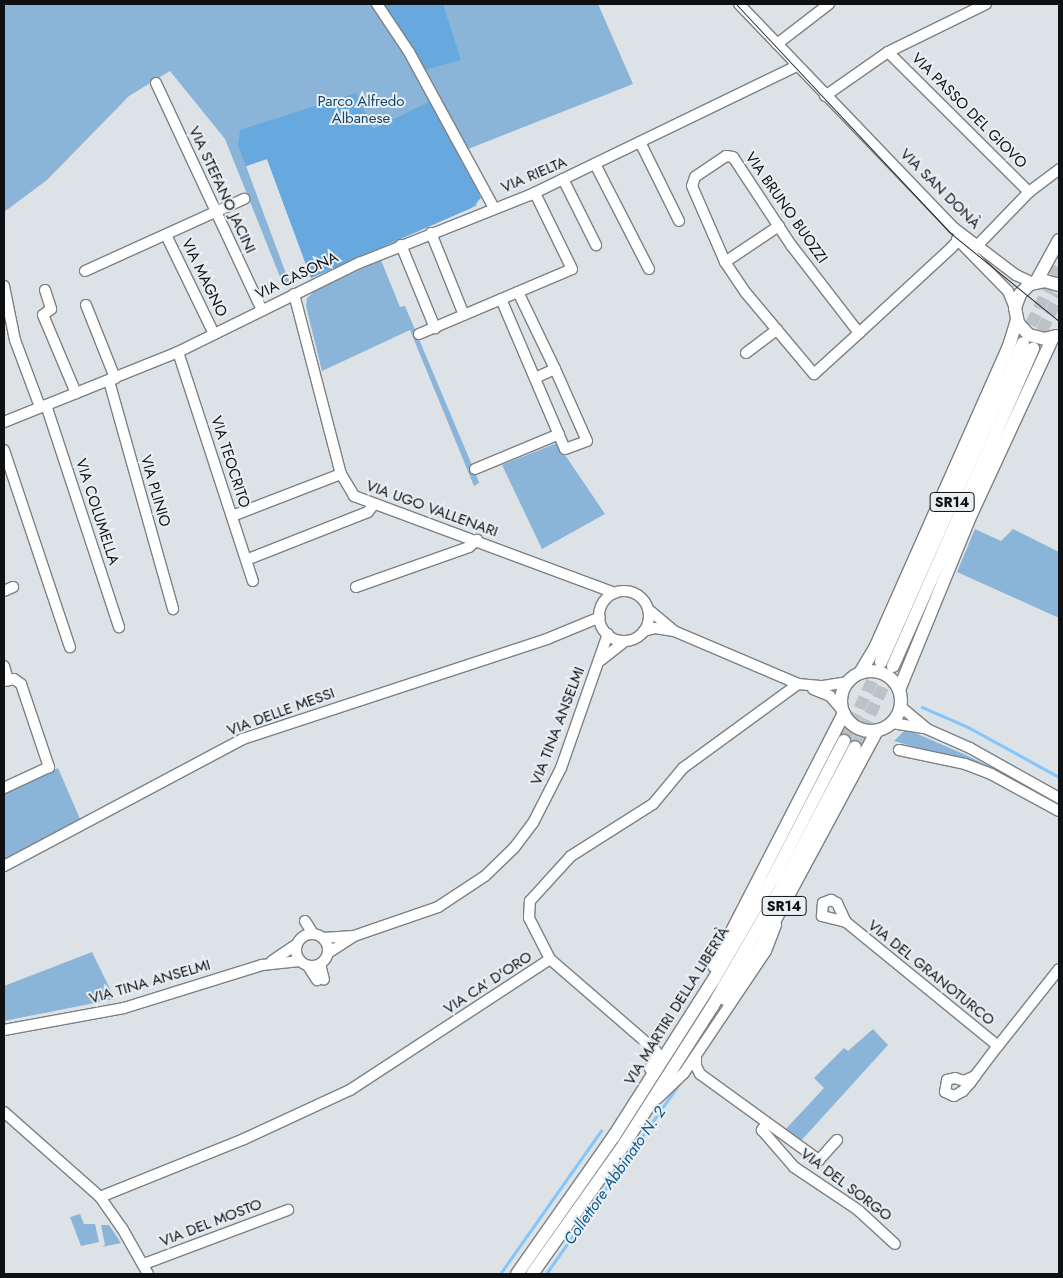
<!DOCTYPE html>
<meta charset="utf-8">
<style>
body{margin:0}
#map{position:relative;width:1063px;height:1278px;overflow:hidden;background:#dce2e6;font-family:Jost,sans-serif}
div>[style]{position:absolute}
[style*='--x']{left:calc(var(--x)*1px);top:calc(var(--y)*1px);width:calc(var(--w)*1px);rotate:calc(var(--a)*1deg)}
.green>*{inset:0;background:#8ab5d9}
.forest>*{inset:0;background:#67a9de}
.stream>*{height:2.5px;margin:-1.25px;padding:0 1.25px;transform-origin:1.25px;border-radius:1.25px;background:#84c6fc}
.major-tunnel>*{height:12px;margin-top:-6px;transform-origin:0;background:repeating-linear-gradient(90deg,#bdc2c6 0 12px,transparent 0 18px)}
.roads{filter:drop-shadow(1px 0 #7c8185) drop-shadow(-1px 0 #7c8185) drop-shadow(0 1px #7c8185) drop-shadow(0 -1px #7c8185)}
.minor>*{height:10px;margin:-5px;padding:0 5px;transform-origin:5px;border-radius:5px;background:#fff}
.minor>.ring{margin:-5px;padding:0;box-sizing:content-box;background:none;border:10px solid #fff;border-radius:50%}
.major>*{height:12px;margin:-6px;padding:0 6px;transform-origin:6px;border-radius:6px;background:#fff}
.major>.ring{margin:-6px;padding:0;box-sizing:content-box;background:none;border:12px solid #fff;border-radius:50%}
.tram>*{height:1px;margin:-0.5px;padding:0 0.5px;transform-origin:0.5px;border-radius:0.5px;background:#232527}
span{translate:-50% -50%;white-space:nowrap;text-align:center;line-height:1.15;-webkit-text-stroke:4px #eaeff4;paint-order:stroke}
.shield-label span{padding:1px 4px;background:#eaeff4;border:1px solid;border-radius:4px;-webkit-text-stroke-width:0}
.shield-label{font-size:14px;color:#0e1011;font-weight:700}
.park-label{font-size:15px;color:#144669}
.street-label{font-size:15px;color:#0e1011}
.water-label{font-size:16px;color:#0b5a8b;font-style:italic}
.frame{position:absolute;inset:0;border:5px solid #0e1011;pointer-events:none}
</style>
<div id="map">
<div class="green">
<i style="clip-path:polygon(4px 4px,598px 4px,633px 84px,458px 153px,480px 193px,476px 206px,311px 278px,267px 159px,246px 166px,288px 279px,291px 278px,293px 283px,284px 287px,225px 139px,170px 71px,129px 96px,47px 180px,4px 212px)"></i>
<i style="clip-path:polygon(381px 260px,400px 307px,405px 306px,477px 477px,479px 483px,474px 486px,410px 330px,322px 371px,306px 306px,307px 298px,316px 290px)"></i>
<i style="clip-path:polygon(557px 443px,605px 514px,542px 549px,502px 465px)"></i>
<i style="clip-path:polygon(975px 529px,1001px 541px,1013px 529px,1059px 552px,1059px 618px,957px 572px)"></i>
<i style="clip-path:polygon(906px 729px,966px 755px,1022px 783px,966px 762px,894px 741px)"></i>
<i style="clip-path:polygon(58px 768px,80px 819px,4px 860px,4px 794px)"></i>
<i style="clip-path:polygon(92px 952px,115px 999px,4px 1021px,4px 986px)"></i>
<i style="clip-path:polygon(873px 1029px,888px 1045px,799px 1143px,783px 1132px,824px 1088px,814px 1078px,844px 1048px,848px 1051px)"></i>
<i style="clip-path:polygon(80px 1214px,84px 1224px,95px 1224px,99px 1242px,81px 1246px,70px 1217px)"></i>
<i style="clip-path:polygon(101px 1225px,109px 1225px,121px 1243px,102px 1247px,105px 1245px)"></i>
</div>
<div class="forest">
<i style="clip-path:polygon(382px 4px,443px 4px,461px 60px,424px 70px)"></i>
<i style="clip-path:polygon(356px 93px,373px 129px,435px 99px,464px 151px,458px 154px,481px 198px,471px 208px,311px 278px,267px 159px,246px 166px,238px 146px,240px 130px)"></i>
</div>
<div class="stream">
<i style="--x:922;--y:707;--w:52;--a:23.6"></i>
<i style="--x:970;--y:728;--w:102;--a:28.8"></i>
<i style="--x:500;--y:1274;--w:175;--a:-54.8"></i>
<i style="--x:546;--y:1274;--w:232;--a:-55"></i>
</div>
<div class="major-tunnel">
<i style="--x:1023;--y:341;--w:82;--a:-64.1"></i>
<i style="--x:1034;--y:347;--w:58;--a:-64.3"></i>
<i style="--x:844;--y:741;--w:87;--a:-64.9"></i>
<i style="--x:855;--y:747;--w:89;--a:-64.9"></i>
</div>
<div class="roads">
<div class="minor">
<i style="--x:377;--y:4;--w:58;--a:56.3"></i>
<i style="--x:409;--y:52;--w:178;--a:61.4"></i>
<i style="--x:739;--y:4;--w:310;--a:46.2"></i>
<i style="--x:954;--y:228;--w:78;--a:37.2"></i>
<i style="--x:1016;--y:275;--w:19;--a:25"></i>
<i style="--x:777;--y:44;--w:66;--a:-37.6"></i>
<i style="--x:888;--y:52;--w:199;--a:44.8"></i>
<i style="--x:156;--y:83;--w:251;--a:65"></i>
<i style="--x:825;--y:96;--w:77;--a:-34.9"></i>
<i style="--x:888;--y:52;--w:109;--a:-26.1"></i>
<i style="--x:640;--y:142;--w:88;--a:63.7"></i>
<i style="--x:595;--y:164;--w:118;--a:62.8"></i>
<i style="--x:563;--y:179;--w:74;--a:63.4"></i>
<i style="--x:431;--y:233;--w:88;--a:68.1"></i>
<i style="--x:166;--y:235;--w:110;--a:64.1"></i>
<i style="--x:957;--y:239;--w:73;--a:45.6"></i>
<i style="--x:1008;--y:291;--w:18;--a:68"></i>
<i style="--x:401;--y:245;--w:90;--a:67.7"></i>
<i style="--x:973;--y:250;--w:81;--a:-46"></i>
<i style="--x:1029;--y:192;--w:38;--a:-37"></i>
<i style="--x:725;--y:262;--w:65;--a:-33.7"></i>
<i style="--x:85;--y:271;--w:175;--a:-24.4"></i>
<i style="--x:4;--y:286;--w:55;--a:78.5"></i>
<i style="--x:15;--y:340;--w:72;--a:69.5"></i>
<i style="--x:45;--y:290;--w:20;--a:72"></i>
<i style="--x:51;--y:309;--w:10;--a:143"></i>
<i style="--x:43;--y:315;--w:85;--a:67.1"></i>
<i style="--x:518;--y:292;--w:85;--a:64.3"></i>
<i style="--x:555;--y:369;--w:22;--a:156"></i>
<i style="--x:294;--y:294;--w:186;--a:75.4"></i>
<i style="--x:341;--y:474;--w:26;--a:59"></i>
<i style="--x:354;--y:496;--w:278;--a:20.4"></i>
<i style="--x:501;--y:299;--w:163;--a:66.9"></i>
<i style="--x:565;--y:449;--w:23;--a:-20"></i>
<i style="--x:587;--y:441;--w:79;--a:-114"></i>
<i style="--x:86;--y:305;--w:79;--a:68.3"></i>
<i style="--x:859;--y:333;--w:111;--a:-127.7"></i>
<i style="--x:791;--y:245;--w:105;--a:-123.4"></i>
<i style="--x:733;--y:157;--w:7;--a:-172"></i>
<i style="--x:726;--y:156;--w:37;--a:146"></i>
<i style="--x:695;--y:177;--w:9;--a:108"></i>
<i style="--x:692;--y:186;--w:83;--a:66.5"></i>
<i style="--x:725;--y:262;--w:37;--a:56"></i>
<i style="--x:746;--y:293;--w:106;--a:50"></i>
<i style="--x:814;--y:374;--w:61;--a:-42.3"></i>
<i style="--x:859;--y:333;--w:125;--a:-42.7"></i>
<i style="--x:951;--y:248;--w:16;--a:-47"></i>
<i style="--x:419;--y:334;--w:166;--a:-23"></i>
<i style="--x:572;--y:269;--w:85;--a:-116"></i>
<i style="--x:178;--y:352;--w:241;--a:71.9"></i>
<i style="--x:746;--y:353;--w:39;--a:-37"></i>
<i style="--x:109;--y:381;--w:237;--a:74.3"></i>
<i style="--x:46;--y:405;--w:234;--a:71.8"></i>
<i style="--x:4;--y:422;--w:188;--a:-21.9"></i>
<i style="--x:178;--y:352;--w:202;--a:-26.2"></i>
<i style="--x:359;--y:263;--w:184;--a:-21.7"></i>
<i style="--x:530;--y:195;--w:297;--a:-25.8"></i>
<i style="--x:4;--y:450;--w:208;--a:71.5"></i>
<i style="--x:475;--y:469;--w:91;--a:-22.6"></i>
<i style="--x:232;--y:516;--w:117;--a:-21.1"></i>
<i style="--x:246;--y:560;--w:131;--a:-21.5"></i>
<i style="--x:368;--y:512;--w:9;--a:-54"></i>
<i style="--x:356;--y:587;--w:120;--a:-19.5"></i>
<i style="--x:469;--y:547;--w:11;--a:-41"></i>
<i style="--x:4;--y:591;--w:10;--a:-24"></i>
<i class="ring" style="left:599px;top:591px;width:40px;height:40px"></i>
<i style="--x:648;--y:609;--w:33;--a:40"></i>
<i style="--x:644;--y:631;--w:11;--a:-15"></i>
<i style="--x:655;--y:628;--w:19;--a:9"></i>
<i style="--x:674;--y:631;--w:135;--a:23.1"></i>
<i style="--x:798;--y:684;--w:25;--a:5"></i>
<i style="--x:823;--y:686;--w:24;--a:-9"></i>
<i style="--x:601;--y:660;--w:31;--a:-38"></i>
<i style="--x:4;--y:666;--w:15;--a:74"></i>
<i style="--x:4;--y:681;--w:10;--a:-11"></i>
<i style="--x:14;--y:679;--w:9;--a:36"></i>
<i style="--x:21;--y:684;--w:88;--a:71.4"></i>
<i style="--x:49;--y:767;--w:50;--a:155"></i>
<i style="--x:813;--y:689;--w:18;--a:22"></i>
<i style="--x:830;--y:696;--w:20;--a:49"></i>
<i style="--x:901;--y:707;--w:34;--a:40"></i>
<i style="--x:927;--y:729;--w:47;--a:23.8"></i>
<i style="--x:970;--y:748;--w:102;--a:29.3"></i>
<i style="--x:892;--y:723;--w:32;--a:9"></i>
<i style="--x:899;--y:750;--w:67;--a:12"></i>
<i style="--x:965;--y:764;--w:28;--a:21"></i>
<i style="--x:991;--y:774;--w:77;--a:28.6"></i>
<i style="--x:4;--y:866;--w:271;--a:-28"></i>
<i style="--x:243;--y:739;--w:320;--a:-18.2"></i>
<i style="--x:547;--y:639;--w:57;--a:-22.5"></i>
<i style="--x:305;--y:921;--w:15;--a:58"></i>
<i style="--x:846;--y:922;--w:25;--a:-166"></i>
<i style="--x:822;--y:916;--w:13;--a:-86"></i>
<i style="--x:823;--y:903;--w:9;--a:-21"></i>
<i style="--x:831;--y:900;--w:7;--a:27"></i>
<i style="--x:837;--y:903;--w:21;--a:65"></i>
<i style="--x:846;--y:922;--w:196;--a:39.2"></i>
<i class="ring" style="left:296px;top:934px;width:22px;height:22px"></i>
<i style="--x:323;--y:938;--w:27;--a:-4"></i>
<i style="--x:328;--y:953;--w:31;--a:-33"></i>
<i style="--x:354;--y:936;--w:89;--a:-19"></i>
<i style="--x:438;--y:907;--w:56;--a:-33.4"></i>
<i style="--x:485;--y:876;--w:40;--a:-44"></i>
<i style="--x:514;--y:848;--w:31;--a:-53"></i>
<i style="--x:533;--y:823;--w:62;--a:-63"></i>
<i style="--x:561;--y:768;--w:142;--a:-70.7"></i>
<i style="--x:272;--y:961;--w:30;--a:-34"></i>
<i style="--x:320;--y:964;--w:16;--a:76"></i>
<i style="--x:308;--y:966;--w:17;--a:57"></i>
<i style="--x:4;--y:1030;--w:122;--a:-10.4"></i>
<i style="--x:124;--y:1008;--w:145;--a:-17.3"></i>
<i style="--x:262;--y:965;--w:38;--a:-6"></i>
<i style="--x:696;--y:1056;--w:10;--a:90"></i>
<i style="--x:696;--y:1066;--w:9;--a:63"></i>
<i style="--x:700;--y:1074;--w:147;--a:35.9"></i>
<i style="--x:819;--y:1160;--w:27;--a:-48"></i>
<i style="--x:650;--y:1069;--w:17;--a:-62"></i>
<i style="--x:658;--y:1054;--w:5;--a:-127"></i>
<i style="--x:655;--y:1050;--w:139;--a:-139.1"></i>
<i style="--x:550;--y:959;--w:46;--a:-117.1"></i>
<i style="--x:529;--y:918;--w:17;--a:-87"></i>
<i style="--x:530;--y:901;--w:61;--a:-47.7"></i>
<i style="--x:571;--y:856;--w:97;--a:-32.4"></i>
<i style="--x:653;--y:804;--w:47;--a:-50.2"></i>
<i style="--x:683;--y:768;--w:142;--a:-36.1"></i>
<i style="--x:975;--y:1076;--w:12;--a:156"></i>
<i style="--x:964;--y:1081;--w:9;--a:-162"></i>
<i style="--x:955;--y:1078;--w:8;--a:166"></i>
<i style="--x:947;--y:1080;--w:12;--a:99"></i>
<i style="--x:945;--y:1092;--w:10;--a:24"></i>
<i style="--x:954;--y:1096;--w:10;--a:-29"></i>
<i style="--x:963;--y:1091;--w:11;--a:-49"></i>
<i style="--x:970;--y:1083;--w:9;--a:-54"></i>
<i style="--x:975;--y:1076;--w:38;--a:-53"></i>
<i style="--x:998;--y:1046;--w:98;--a:-51.6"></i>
<i style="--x:657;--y:1099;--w:37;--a:-44"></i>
<i style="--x:684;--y:1073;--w:147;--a:-56.1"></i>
<i style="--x:766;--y:951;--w:28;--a:-69"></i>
<i style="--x:4;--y:1112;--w:128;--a:41.5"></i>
<i style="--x:100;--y:1197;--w:38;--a:55"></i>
<i style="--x:122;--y:1228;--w:53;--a:60.5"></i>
<i style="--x:764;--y:1127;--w:4;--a:124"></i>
<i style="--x:762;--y:1130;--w:49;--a:49.1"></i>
<i style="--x:794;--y:1167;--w:77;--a:33.9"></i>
<i style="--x:858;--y:1210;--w:50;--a:42.6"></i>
<i style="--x:100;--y:1197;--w:155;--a:-21.9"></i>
<i style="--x:244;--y:1139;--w:117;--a:-24.8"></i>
<i style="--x:350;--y:1090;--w:239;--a:-33.2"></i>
<i style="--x:144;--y:1264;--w:154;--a:-20.6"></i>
</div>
<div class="major">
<i style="--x:1036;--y:282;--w:48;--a:-61.3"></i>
<i style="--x:1056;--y:336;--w:11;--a:165"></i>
<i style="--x:1045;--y:339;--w:16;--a:-166"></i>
<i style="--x:1029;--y:335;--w:16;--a:-133"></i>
<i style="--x:1018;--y:323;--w:15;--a:-101"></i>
<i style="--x:1015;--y:308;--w:15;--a:-70"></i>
<i style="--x:1020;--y:294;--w:14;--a:-45"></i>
<i style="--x:1030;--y:284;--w:15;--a:-11"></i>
<i style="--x:1045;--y:281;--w:15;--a:16"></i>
<i style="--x:881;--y:662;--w:349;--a:-66"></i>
<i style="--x:893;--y:666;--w:347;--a:-66.2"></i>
<i class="ring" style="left:841px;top:671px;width:48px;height:48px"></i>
<i style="--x:860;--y:673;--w:31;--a:-59"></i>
<i style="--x:876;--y:646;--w:328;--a:-66.1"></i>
<i style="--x:1009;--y:346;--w:28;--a:-73"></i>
<i style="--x:899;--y:690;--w:185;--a:-67.7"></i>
<i style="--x:969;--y:519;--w:200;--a:-65.2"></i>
<i style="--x:714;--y:966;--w:284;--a:-62.8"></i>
<i style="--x:725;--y:999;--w:62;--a:-55.5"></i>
<i style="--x:760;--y:948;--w:247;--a:-61.7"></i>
<i style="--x:517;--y:1274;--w:169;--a:-54.9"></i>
<i style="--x:614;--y:1136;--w:186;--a:-57.5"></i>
<i style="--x:714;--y:979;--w:121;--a:-59.8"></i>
<i style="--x:775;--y:874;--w:150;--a:-62.6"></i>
<i style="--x:532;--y:1274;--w:161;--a:-54.6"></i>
<i style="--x:625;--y:1143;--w:161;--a:-57.4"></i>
<i style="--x:712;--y:1007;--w:129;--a:-59.9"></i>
<i style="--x:777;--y:895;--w:167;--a:-62.2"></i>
</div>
</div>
<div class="tram">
<i style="--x:736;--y:4;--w:312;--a:46.9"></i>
<i style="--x:949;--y:232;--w:141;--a:39"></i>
</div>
<div class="shield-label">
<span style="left:952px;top:502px">SR14</span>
<span style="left:784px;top:906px">SR14</span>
</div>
<div class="park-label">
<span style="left:361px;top:110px">Parco Alfredo<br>Albanese</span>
</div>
<div class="street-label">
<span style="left:969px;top:111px;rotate:45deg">VIA PASSO DEL GIOVO</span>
<span style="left:534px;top:175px;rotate:-23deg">VIA RIELTA</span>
<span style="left:940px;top:189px;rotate:45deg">VIA SAN DONÀ</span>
<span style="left:222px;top:190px;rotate:65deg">VIA STEFANO JACINI</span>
<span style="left:786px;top:208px;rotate:55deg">VIA BRUNO BUOZZI</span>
<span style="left:297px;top:276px;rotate:-26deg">VIA CASONA</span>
<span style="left:204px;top:278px;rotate:64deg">VIA MAGNO</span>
<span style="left:230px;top:462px;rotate:72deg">VIA TEOCRITO</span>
<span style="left:155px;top:491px;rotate:74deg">VIA PLINIO</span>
<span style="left:432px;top:509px;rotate:20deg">VIA UGO VALLENARI</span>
<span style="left:97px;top:512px;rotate:72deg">VIA COLUMELLA</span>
<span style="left:281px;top:712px;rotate:-20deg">VIA DELLE MESSI</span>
<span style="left:558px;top:726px;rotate:-69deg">VIA TINA ANSELMI</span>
<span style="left:931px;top:973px;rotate:39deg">VIA DEL GRANOTURCO</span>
<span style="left:150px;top:982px;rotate:-16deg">VIA TINA ANSELMI</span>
<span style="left:488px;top:983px;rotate:-33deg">VIA CA' D'ORO</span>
<span style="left:677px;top:1006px;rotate:-58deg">VIA MARTIRI DELLA LIBERTÀ</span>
<span style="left:846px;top:1185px;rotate:37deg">VIA DEL SORGO</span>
<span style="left:211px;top:1223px;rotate:-21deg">VIA DEL MOSTO</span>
</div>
<div class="water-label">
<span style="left:615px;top:1176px;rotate:-55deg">Collettore Abbinato N. 2</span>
</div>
<div class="frame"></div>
</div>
